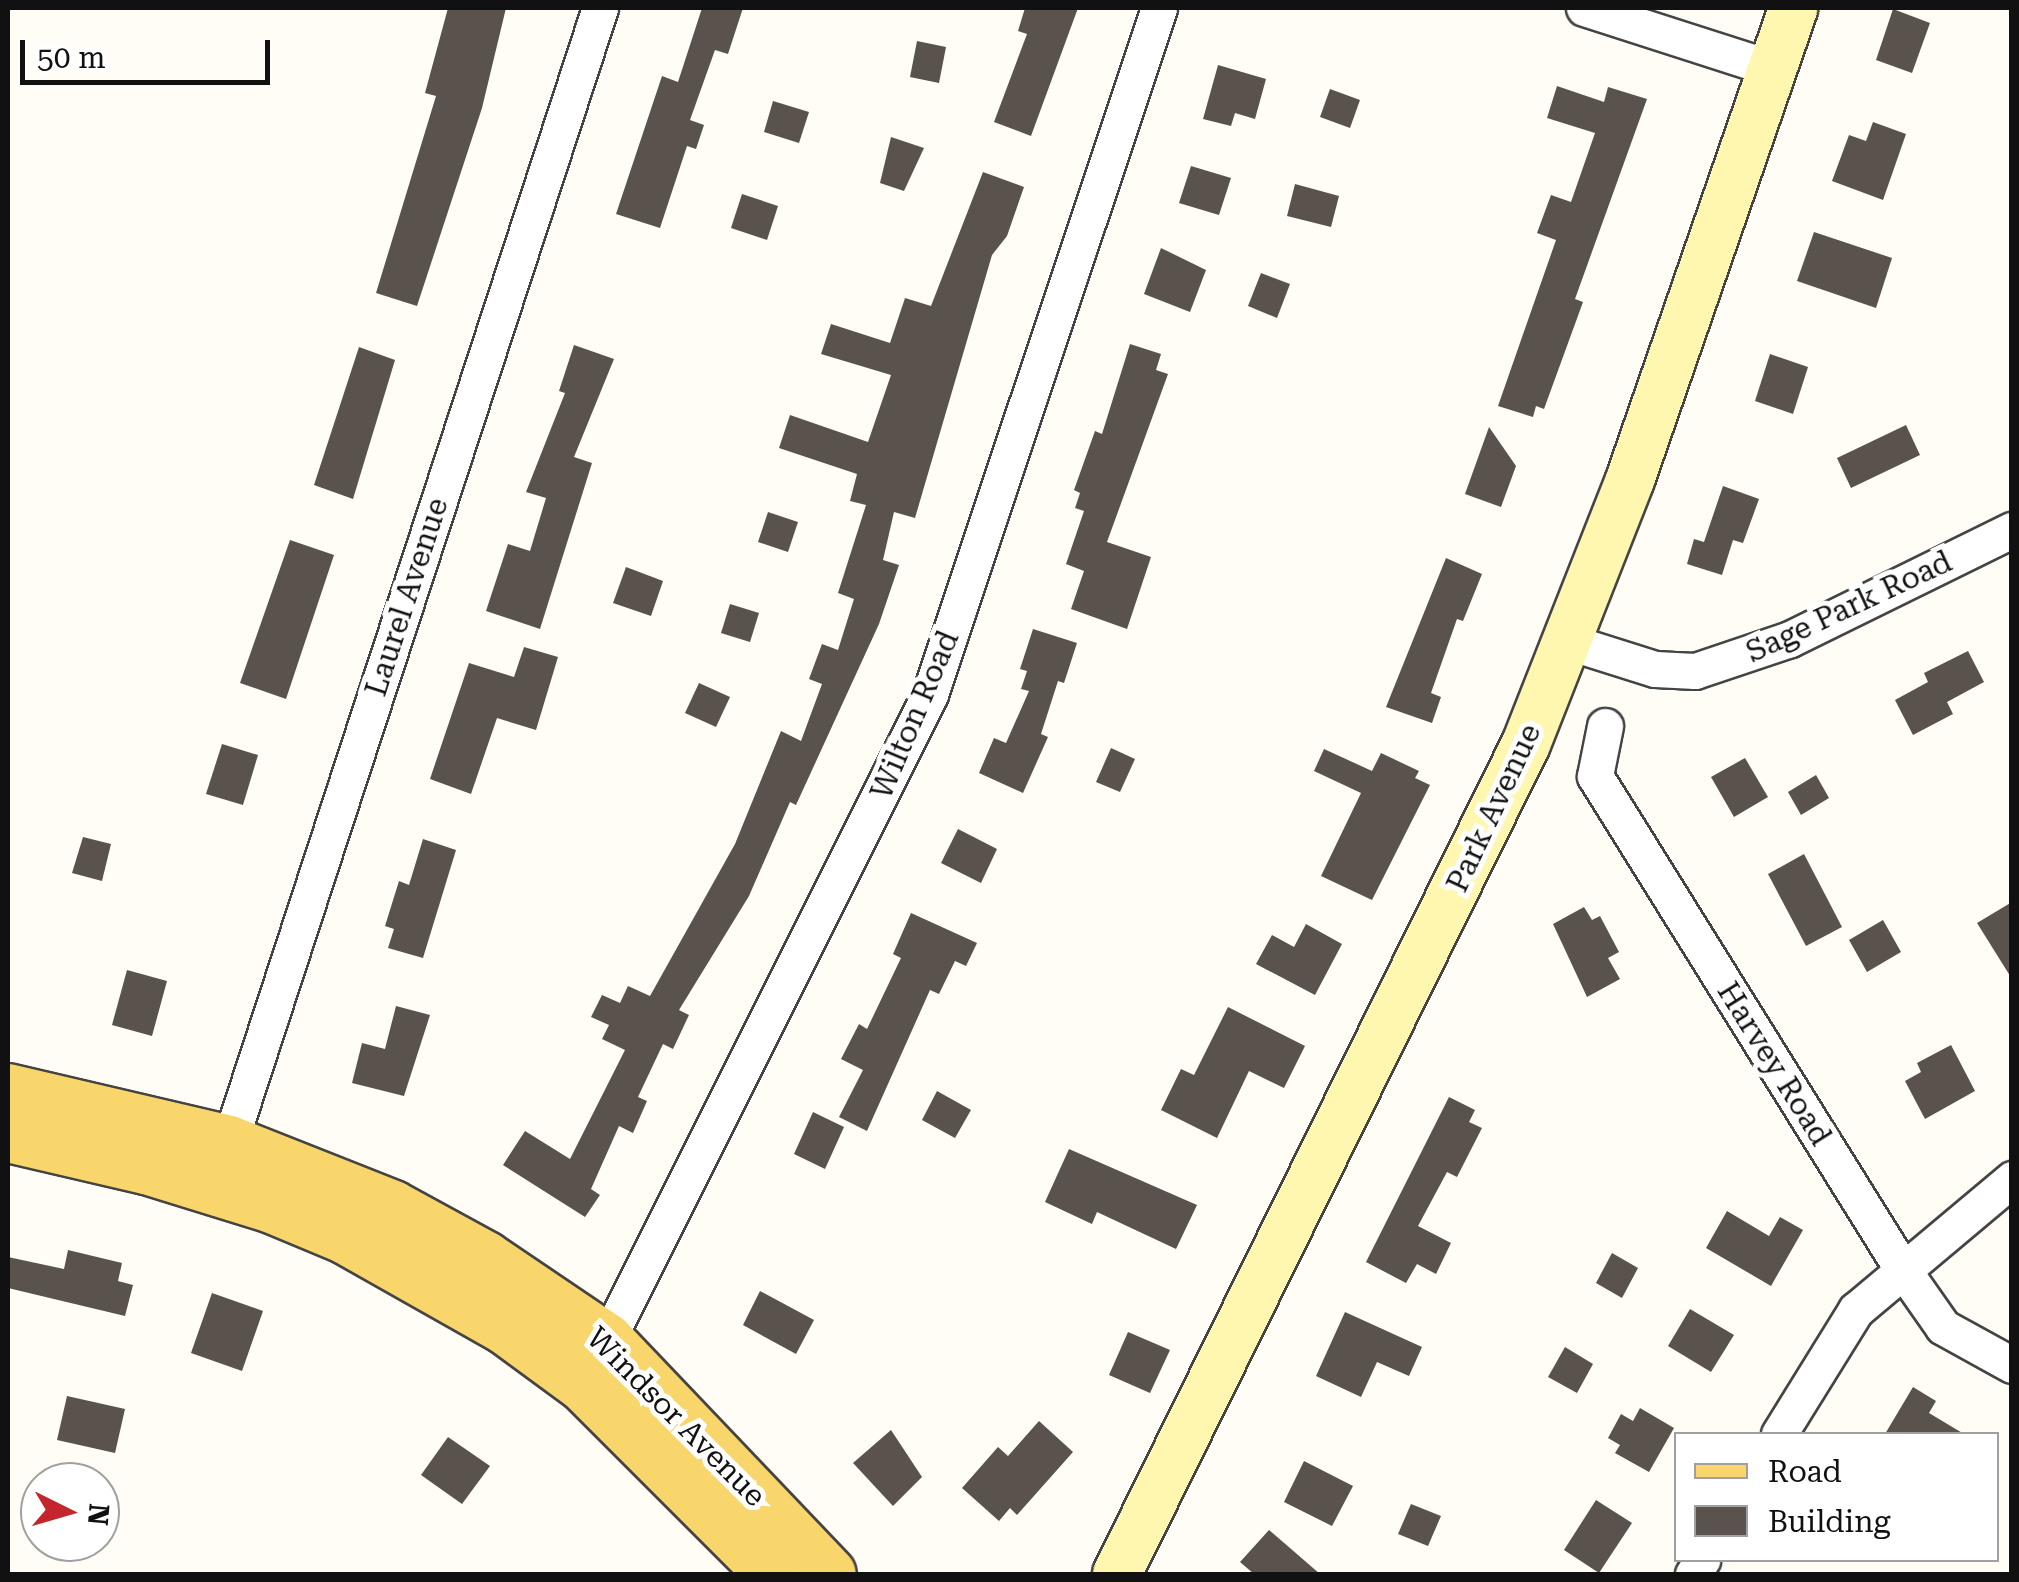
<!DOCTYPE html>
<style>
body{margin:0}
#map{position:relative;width:2019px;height:1582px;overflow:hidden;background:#fffdf5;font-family:"Roboto Serif",serif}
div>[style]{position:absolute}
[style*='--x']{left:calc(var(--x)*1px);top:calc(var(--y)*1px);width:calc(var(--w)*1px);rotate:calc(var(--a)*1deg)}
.building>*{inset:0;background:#5a524d}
.roads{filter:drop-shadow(2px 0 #444) drop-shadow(-2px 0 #444) drop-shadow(0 2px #444) drop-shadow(0 -2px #444)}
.minor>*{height:35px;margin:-17.5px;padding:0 17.5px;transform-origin:17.5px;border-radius:17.5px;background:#fff}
.secondary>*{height:48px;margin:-24px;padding:0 24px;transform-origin:24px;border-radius:24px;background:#fff6b0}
.primary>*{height:52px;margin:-26px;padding:0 26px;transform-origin:26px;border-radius:26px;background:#f9d66b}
span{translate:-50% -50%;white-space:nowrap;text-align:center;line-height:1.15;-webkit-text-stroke:10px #fff;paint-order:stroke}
.street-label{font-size:30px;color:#111}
.frame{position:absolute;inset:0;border:10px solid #111;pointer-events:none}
.legend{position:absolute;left:1674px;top:1432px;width:325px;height:130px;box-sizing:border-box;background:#fff;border:2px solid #a0a0a0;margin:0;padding:12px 18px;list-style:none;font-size:30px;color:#111}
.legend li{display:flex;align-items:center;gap:20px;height:50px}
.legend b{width:50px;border:2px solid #a0a0a0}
.north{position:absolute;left:20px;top:1462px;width:100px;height:100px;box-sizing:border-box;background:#fff;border:2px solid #a0a0a0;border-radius:50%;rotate:95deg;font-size:28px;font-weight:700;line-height:40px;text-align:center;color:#111}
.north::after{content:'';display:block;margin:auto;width:35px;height:45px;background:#c4262e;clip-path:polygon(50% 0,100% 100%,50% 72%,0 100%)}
.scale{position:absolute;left:20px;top:40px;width:250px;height:45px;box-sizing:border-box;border:5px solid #111;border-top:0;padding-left:12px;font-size:30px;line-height:35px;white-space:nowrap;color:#111;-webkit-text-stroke:8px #fff;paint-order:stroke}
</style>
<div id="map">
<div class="building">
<i style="clip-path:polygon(448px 8px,506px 8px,482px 108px,417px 306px,376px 293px,436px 96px,425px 93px)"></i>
<i style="clip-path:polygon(702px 8px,743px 8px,728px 54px,715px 50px,690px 120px,704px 125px,696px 149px,687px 146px,660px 228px,616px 214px,662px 76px,678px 82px)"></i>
<i style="clip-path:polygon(1025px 8px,1078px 8px,1031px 136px,994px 122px,1027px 34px,1018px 31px)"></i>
<i style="clip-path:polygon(1893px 9px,1930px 23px,1912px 73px,1876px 60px)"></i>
<i style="clip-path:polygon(917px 41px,946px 47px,939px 83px,910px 77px)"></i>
<i style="clip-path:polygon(1218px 65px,1266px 79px,1255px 119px,1235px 113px,1231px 126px,1203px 119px)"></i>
<i style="clip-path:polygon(1557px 86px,1604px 102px,1608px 87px,1647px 99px,1575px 299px,1583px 302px,1544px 409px,1536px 406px,1533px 417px,1498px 406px,1556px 240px,1537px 233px,1551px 195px,1571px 202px,1595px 133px,1547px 118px)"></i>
<i style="clip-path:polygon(1330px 89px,1360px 100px,1350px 128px,1320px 117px)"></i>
<i style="clip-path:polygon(773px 101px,809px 112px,799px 143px,764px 132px)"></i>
<i style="clip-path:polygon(1873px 122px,1906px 134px,1883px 200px,1832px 181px,1849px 135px,1866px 141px)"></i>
<i style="clip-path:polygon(891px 137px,924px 148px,904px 191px,880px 183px)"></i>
<i style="clip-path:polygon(1191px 166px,1231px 178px,1219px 215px,1179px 203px)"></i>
<i style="clip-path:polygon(983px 172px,1024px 187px,1007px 236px,992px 255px,915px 518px,894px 512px,883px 560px,899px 565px,879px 624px,796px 805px,790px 802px,749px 896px,679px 1010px,689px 1015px,673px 1049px,663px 1044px,638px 1097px,647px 1101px,633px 1133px,619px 1126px,591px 1189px,600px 1195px,585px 1217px,503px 1165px,525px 1131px,570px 1159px,625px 1050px,602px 1039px,609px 1025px,591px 1017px,602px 995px,620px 1003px,628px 986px,650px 996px,735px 844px,781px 731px,801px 741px,822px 684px,809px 679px,822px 644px,838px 650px,854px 599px,838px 593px,866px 505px,850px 501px,857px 474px,779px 448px,790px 415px,868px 442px,891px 375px,821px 354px,831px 324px,890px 343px,905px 298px,931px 306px)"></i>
<i style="clip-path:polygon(1295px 184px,1339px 196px,1331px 227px,1287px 216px)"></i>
<i style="clip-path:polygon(742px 194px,778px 206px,767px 240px,731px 228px)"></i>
<i style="clip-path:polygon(1814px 232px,1892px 258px,1876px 308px,1797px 281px)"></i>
<i style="clip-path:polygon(1161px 248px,1206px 270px,1190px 312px,1144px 294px)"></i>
<i style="clip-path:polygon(1261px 273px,1290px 284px,1277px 318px,1248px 306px)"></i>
<i style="clip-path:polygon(1130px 344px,1161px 354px,1156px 370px,1168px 374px,1107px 542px,1151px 557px,1127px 629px,1071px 609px,1084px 571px,1066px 564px,1084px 511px,1075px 508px,1080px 493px,1074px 490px,1095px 431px,1102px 434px)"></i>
<i style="clip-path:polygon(574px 345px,614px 359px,574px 457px,592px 463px,540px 629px,486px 611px,508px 544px,530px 551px,546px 498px,526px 492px,565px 393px,559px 391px)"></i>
<i style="clip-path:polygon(359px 347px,395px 360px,353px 499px,314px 485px)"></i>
<i style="clip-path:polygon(1770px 354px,1808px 367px,1793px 414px,1755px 401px)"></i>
<i style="clip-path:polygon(1906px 425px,1920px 455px,1851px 488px,1837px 458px)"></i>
<i style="clip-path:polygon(1489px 427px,1516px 466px,1501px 507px,1465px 494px)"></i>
<i style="clip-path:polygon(1723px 486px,1759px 499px,1743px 543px,1733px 540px,1722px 575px,1687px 564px,1694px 539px,1704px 542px)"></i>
<i style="clip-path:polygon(768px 512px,798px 522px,788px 552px,758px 542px)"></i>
<i style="clip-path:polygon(290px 540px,334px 555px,286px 699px,240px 683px)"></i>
<i style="clip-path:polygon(1446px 558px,1482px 574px,1463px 621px,1457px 619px,1431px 693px,1441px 697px,1432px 723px,1386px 707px)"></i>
<i style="clip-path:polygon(626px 567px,663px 581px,651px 616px,613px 603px)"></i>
<i style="clip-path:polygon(730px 604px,759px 613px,750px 642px,721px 633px)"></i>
<i style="clip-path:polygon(1033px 629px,1077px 643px,1064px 683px,1058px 681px,1041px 734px,1048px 737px,1023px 793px,979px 773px,994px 738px,1006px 743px,1029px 691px,1021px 689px,1027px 671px,1020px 669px)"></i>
<i style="clip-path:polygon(524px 647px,558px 657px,536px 730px,497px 718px,471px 794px,430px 779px,469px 663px,514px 677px)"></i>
<i style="clip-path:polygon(1968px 651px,1984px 682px,1947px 702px,1953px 714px,1913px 735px,1895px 700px,1928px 682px,1924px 673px)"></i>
<i style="clip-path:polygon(699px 683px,730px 697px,716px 727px,685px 713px)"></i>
<i style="clip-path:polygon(222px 744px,258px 755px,243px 805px,206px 794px)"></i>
<i style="clip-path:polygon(1111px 748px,1135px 759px,1120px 792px,1096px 782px)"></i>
<i style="clip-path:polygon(1324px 749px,1372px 771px,1381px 753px,1419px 771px,1415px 778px,1430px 785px,1372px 900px,1321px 876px,1361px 793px,1314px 771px)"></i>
<i style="clip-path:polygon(1745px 758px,1768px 797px,1734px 817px,1711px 777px)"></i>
<i style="clip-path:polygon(1816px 775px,1829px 798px,1801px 815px,1788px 792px)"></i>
<i style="clip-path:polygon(958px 829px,997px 849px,981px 883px,941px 863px)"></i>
<i style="clip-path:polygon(83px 837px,111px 844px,102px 881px,72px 873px)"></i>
<i style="clip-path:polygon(423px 839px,456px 850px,423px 958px,388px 948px,394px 929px,385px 926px,399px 881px,409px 885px)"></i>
<i style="clip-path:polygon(1804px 854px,1842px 927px,1806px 946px,1768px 874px)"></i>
<i style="clip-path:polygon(2012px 902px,2012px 979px,1977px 923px)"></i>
<i style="clip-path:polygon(1584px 907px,1592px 920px,1600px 916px,1619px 952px,1608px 958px,1620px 979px,1587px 997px,1553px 924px)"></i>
<i style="clip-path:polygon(911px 913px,977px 943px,966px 966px,955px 961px,939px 994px,930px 990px,867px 1131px,839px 1117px,863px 1070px,841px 1059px,859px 1024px,867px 1029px,901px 958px,893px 954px)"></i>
<i style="clip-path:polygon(1883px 920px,1901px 952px,1867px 972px,1849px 940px)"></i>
<i style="clip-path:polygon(1306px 924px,1342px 944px,1315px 995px,1256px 964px,1272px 935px,1294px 947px)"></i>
<i style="clip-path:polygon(127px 970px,167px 981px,152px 1036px,112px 1025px)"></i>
<i style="clip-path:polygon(396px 1006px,430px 1015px,404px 1096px,352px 1083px,362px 1043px,385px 1049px)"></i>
<i style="clip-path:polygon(1228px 1007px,1305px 1046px,1284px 1088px,1249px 1071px,1217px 1138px,1161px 1110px,1181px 1069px,1194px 1075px)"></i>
<i style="clip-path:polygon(1951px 1045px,1975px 1091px,1925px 1119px,1905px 1081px,1921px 1072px,1917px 1063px)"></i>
<i style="clip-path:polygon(937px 1091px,971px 1110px,955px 1138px,922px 1120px)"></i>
<i style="clip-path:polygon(1449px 1097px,1475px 1110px,1469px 1122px,1482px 1128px,1457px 1177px,1447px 1172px,1418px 1226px,1451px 1243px,1436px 1274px,1417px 1264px,1406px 1283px,1366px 1262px)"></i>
<i style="clip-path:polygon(813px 1112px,844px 1127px,825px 1169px,794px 1154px)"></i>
<i style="clip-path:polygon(1069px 1149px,1197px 1205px,1176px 1249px,1097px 1212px,1092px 1224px,1045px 1202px)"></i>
<i style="clip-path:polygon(1727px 1211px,1769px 1236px,1780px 1217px,1803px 1230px,1771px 1286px,1706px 1248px)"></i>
<i style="clip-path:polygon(68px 1250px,122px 1263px,118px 1281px,133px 1285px,125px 1316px,8px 1288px,8px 1257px,64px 1269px)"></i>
<i style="clip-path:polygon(1612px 1253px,1638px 1268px,1622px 1298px,1596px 1283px)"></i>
<i style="clip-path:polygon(760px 1291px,814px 1320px,796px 1354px,743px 1325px)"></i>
<i style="clip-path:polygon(212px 1293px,263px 1311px,242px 1371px,191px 1353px)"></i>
<i style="clip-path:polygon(1690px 1309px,1734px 1335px,1711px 1372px,1668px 1346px)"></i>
<i style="clip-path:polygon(1345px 1312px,1422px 1347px,1409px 1376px,1377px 1362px,1361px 1397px,1316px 1376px)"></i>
<i style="clip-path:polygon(1128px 1332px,1170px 1350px,1150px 1393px,1109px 1375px)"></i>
<i style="clip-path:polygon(1565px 1347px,1593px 1364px,1577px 1393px,1548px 1377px)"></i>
<i style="clip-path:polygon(1913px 1387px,1936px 1401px,1929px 1413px,1964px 1434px,1885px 1434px)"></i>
<i style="clip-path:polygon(67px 1396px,125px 1409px,115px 1453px,57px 1440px)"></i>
<i style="clip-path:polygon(1640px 1408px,1674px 1428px,1649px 1472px,1615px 1453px,1620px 1445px,1608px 1438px,1621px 1414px,1633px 1421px)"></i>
<i style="clip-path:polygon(1039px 1421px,1073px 1452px,1017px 1515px,1010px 1508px,999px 1521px,962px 1488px,998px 1447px,1008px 1456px)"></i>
<i style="clip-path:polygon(891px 1430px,922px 1477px,893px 1506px,853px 1463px)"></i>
<i style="clip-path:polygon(448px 1437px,490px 1466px,462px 1504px,421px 1475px)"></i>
<i style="clip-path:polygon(1304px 1461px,1353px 1486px,1332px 1526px,1284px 1502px)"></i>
<i style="clip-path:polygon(1596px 1500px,1632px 1523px,1599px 1573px,1564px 1550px)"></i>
<i style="clip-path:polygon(1411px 1504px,1441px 1516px,1428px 1546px,1398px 1534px)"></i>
<i style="clip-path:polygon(1269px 1530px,1320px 1574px,1254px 1574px,1240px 1562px)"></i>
</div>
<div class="roads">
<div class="minor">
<i style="--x:1584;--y:8;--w:200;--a:17.8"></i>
<i style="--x:1566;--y:641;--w:93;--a:17.5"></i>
<i style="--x:1655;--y:669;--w:40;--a:2.9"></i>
<i style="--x:1695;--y:671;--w:100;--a:-18.6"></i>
<i style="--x:1790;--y:639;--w:247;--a:-26.2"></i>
<i style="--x:1605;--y:726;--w:51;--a:101.3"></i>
<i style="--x:1595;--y:776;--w:579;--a:58.07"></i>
<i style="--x:1901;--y:1267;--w:73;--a:55"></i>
<i style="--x:1943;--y:1327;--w:79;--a:28.8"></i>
<i style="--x:223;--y:1162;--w:1214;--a:-71.91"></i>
<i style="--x:598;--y:1358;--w:742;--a:-63.43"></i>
<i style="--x:930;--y:694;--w:723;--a:-71.54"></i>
<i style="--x:1779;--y:1434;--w:146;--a:-58.2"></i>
<i style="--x:1856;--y:1310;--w:204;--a:-40"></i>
<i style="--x:1693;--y:1574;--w:17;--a:-57"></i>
</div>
<div class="secondary">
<i style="--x:1117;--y:1574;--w:925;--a:-63.77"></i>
<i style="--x:1526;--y:744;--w:284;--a:-68.5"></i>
<i style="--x:1630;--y:480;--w:499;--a:-70.9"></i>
</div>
<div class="primary">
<i style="--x:8;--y:1090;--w:227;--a:13.2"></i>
<i style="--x:229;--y:1142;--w:176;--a:21.6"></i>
<i style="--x:393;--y:1207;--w:106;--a:28.7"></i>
<i style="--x:486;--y:1258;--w:146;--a:34.1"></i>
<i style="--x:607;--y:1340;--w:323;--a:46.4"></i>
<i style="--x:8;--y:1136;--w:142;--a:13.1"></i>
<i style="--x:146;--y:1168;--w:132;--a:17.2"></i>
<i style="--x:272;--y:1207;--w:80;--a:22.7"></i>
<i style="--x:346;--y:1238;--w:183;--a:29.5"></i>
<i style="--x:505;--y:1328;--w:98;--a:36.3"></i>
<i style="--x:584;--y:1386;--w:266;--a:45"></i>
</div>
</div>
<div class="street-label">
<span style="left:407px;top:597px;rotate:-72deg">Laurel Avenue</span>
<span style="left:1849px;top:607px;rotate:-25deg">Sage Park Road</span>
<span style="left:915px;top:715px;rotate:-67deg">Wilton Road</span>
<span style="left:1494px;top:808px;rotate:-65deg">Park Avenue</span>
<span style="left:1774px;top:1064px;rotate:58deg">Harvey Road</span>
<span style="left:676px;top:1417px;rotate:45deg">Windsor Avenue</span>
</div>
<div class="frame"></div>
<ul class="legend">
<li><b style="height:12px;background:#f9d66b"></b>Road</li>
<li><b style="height:28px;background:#5a524d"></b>Building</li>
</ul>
<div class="north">N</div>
<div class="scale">50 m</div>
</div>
